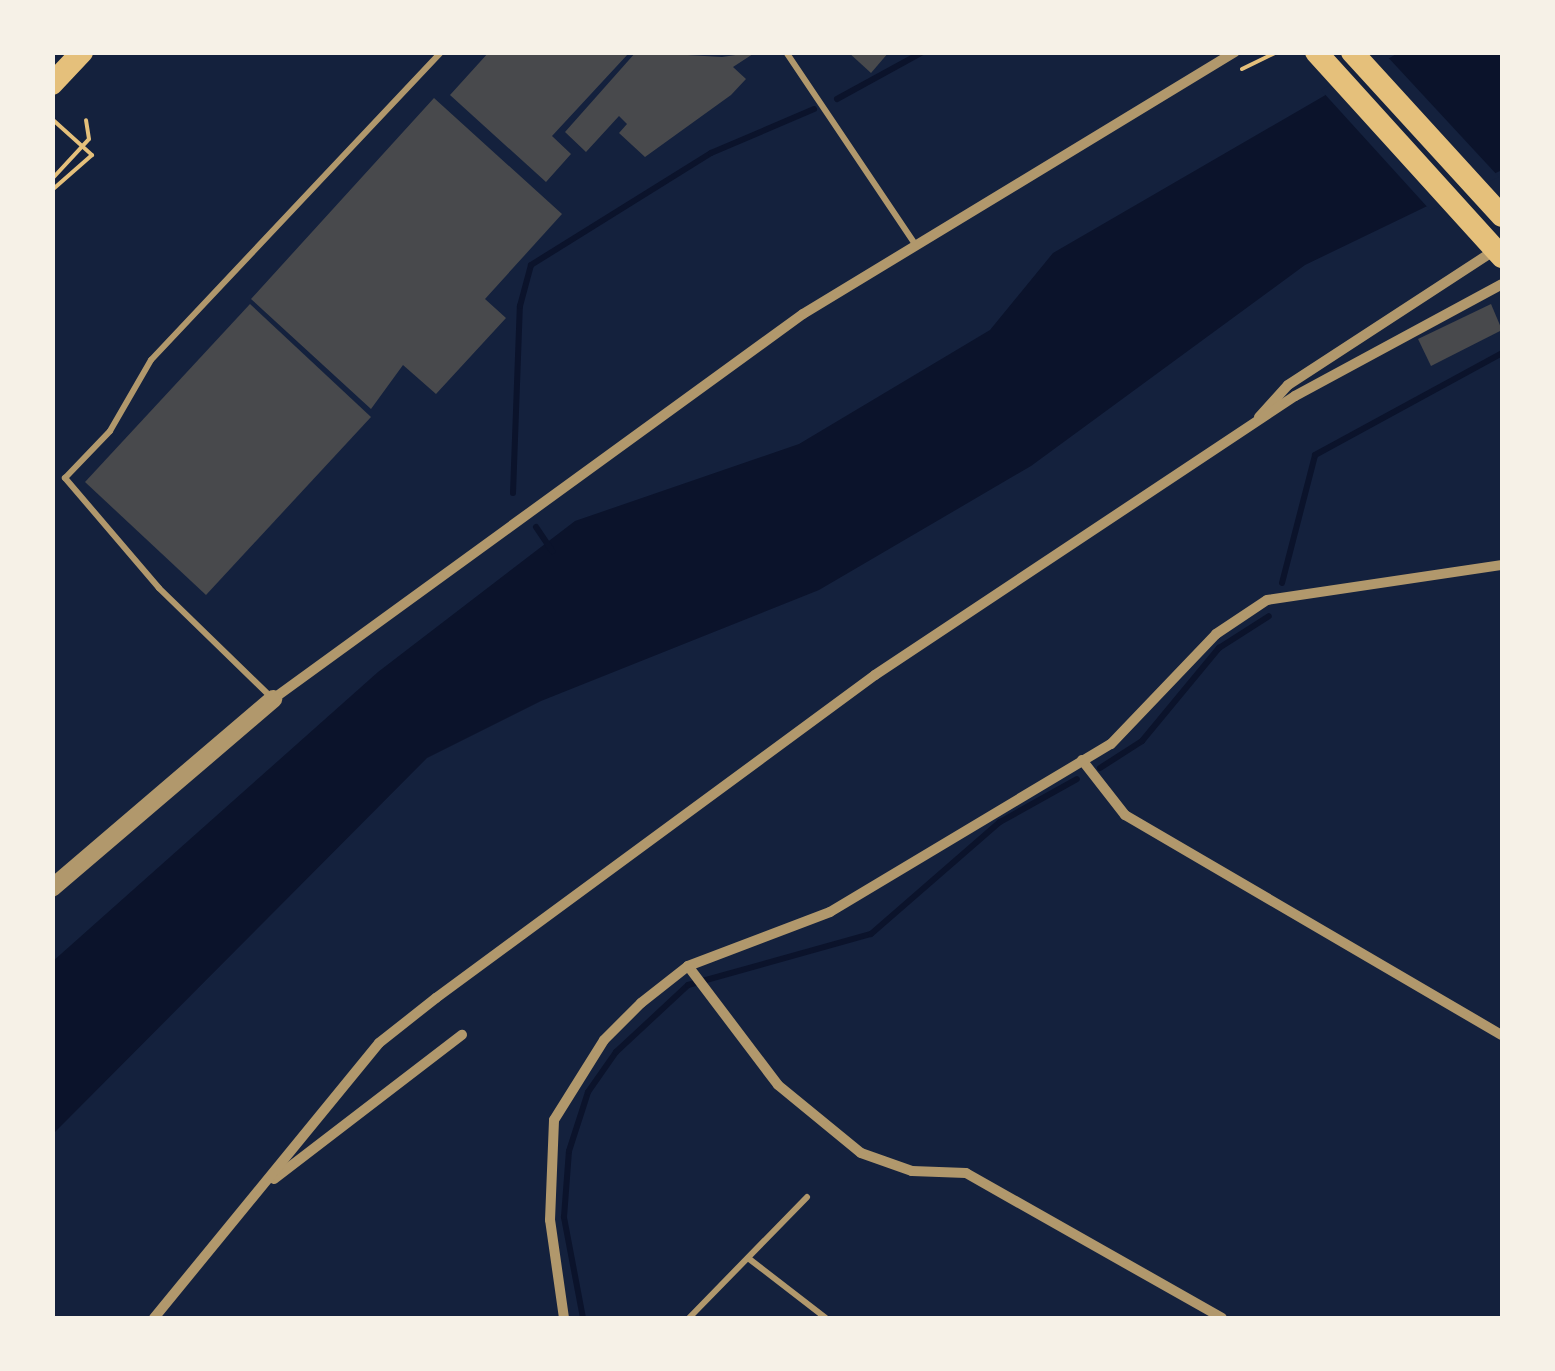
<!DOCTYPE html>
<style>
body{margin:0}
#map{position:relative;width:1555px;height:1371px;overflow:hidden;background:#14213d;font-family:"Work Sans",sans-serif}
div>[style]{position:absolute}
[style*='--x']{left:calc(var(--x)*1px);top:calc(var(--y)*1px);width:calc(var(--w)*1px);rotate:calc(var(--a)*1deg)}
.water>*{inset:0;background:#0b132b}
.pier>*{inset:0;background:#14213d}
.stream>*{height:6px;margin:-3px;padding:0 3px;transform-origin:3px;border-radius:3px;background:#0b132b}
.building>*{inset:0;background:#48494c}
.path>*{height:4px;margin:-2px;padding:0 2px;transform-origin:2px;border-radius:2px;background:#e5c07b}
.service>*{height:6px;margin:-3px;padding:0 3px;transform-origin:3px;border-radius:3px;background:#b1986c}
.minor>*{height:10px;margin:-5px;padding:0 5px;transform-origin:5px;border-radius:5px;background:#b1986c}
.tertiary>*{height:18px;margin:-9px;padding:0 9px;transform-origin:9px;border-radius:9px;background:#b1986c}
.trunk>*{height:22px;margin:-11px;padding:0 11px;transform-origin:11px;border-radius:11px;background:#e5c07b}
span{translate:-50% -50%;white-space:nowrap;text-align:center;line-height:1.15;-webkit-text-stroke:10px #f6f1e7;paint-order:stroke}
.frame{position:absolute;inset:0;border:55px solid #f6f1e7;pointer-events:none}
</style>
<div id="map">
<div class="water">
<i style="clip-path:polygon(1398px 53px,1502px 53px,1502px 170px,1305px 265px,1031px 466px,819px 590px,541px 701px,427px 758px,53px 1134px,52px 962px,378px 672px,575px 521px,799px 444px,990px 330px,1053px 253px)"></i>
</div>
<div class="pier">
<i style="clip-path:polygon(1385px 54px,1499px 177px,1430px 210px,1321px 90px)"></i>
</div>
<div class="stream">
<i style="--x:837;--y:99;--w:98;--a:-28.7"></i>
<i style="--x:513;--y:493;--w:187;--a:-87.9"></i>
<i style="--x:520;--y:306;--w:42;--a:-75"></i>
<i style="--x:531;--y:265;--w:212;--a:-31.9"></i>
<i style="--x:711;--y:153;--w:112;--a:-23.1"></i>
<i style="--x:536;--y:527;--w:29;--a:56"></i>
<i style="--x:1282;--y:583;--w:132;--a:-75.5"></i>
<i style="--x:1315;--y:455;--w:213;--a:-28.6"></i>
<i style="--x:1100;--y:768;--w:50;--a:-32.7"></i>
<i style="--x:1142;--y:741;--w:121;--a:-50.4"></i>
<i style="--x:1219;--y:648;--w:59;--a:-32.6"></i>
<i style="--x:583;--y:1318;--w:103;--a:-100.7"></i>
<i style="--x:564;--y:1217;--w:66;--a:-85.7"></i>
<i style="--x:569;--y:1151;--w:62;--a:-72.1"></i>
<i style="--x:588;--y:1092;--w:49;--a:-55"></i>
<i style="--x:616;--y:1052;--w:98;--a:-42.9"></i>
<i style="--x:688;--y:985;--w:190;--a:-15.6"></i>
<i style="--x:871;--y:934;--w:171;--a:-41"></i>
<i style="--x:1000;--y:822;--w:88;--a:-29.2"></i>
</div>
<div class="building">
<i style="clip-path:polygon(489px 52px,628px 54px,552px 136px,571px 154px,546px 182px,450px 95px)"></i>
<i style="clip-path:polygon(636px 52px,722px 57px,756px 52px,733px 67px,746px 79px,731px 95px,645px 157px,619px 133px,627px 124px,619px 116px,586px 152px,565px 132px)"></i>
<i style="clip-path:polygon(848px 52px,889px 52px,871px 73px)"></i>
<i style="clip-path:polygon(434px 98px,562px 214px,485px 299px,506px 318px,436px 394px,403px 365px,371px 409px,251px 299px)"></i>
<i style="clip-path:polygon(250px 304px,371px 417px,206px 595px,85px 482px)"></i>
<i style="clip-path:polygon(1491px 304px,1502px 330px,1431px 366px,1418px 339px)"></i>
</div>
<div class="path">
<i style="--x:1242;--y:69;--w:39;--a:-26"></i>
<i style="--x:52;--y:119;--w:54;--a:42"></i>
<i style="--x:92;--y:155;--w:53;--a:138.8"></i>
<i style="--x:52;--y:179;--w:54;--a:-47.2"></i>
<i style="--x:89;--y:139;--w:19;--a:-99"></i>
</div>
<div class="service">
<i style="--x:786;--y:52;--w:231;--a:56.1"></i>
<i style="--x:272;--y:698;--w:158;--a:-135.8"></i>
<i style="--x:159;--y:588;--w:145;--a:-130.5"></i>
<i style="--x:65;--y:478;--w:65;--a:-46.2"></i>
<i style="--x:110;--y:431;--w:82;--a:-60"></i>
<i style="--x:151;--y:360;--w:423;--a:-46.7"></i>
<i style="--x:748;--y:1258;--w:98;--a:37.6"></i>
<i style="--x:689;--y:1318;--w:169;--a:-45.7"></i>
</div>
<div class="minor">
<i style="--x:1259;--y:417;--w:43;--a:-47.8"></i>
<i style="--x:1288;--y:385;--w:249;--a:-33.1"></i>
<i style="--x:273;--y:699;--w:655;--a:-36"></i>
<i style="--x:803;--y:314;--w:505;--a:-31.24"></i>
<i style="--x:1082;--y:760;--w:70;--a:52"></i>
<i style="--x:1125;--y:815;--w:436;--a:30.3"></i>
<i style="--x:688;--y:966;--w:149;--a:52.9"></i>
<i style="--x:778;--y:1085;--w:107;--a:39.3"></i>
<i style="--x:861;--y:1153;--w:54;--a:19.4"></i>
<i style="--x:912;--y:1171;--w:54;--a:2.1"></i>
<i style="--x:966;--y:1173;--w:294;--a:29.5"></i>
<i style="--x:274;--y:1179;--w:237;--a:-37.5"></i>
<i style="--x:154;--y:1318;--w:355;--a:-50.7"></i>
<i style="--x:379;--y:1043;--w:73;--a:-38.3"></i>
<i style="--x:436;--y:998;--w:545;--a:-36.34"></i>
<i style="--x:875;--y:675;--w:504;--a:-33.6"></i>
<i style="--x:1295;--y:396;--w:235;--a:-28.4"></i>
<i style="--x:564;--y:1318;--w:99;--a:-98.1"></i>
<i style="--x:550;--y:1220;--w:100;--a:-87.7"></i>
<i style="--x:554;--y:1120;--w:94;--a:-58"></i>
<i style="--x:604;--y:1040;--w:52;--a:-45"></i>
<i style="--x:641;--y:1003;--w:60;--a:-38.2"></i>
<i style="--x:688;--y:966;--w:152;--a:-20.8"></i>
<i style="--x:830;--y:912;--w:327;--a:-30.9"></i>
<i style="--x:1111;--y:744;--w:152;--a:-46.3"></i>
<i style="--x:1216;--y:634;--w:61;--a:-33.7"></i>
<i style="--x:1267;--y:600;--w:238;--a:-8.5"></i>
</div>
<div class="tertiary">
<i style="--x:52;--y:888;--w:291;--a:-40.5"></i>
</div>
<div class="trunk">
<i style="--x:1316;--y:52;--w:277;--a:47.8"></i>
<i style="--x:1352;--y:52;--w:222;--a:47.6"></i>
<i style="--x:52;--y:84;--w:44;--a:-46.8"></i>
</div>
<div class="frame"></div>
</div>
